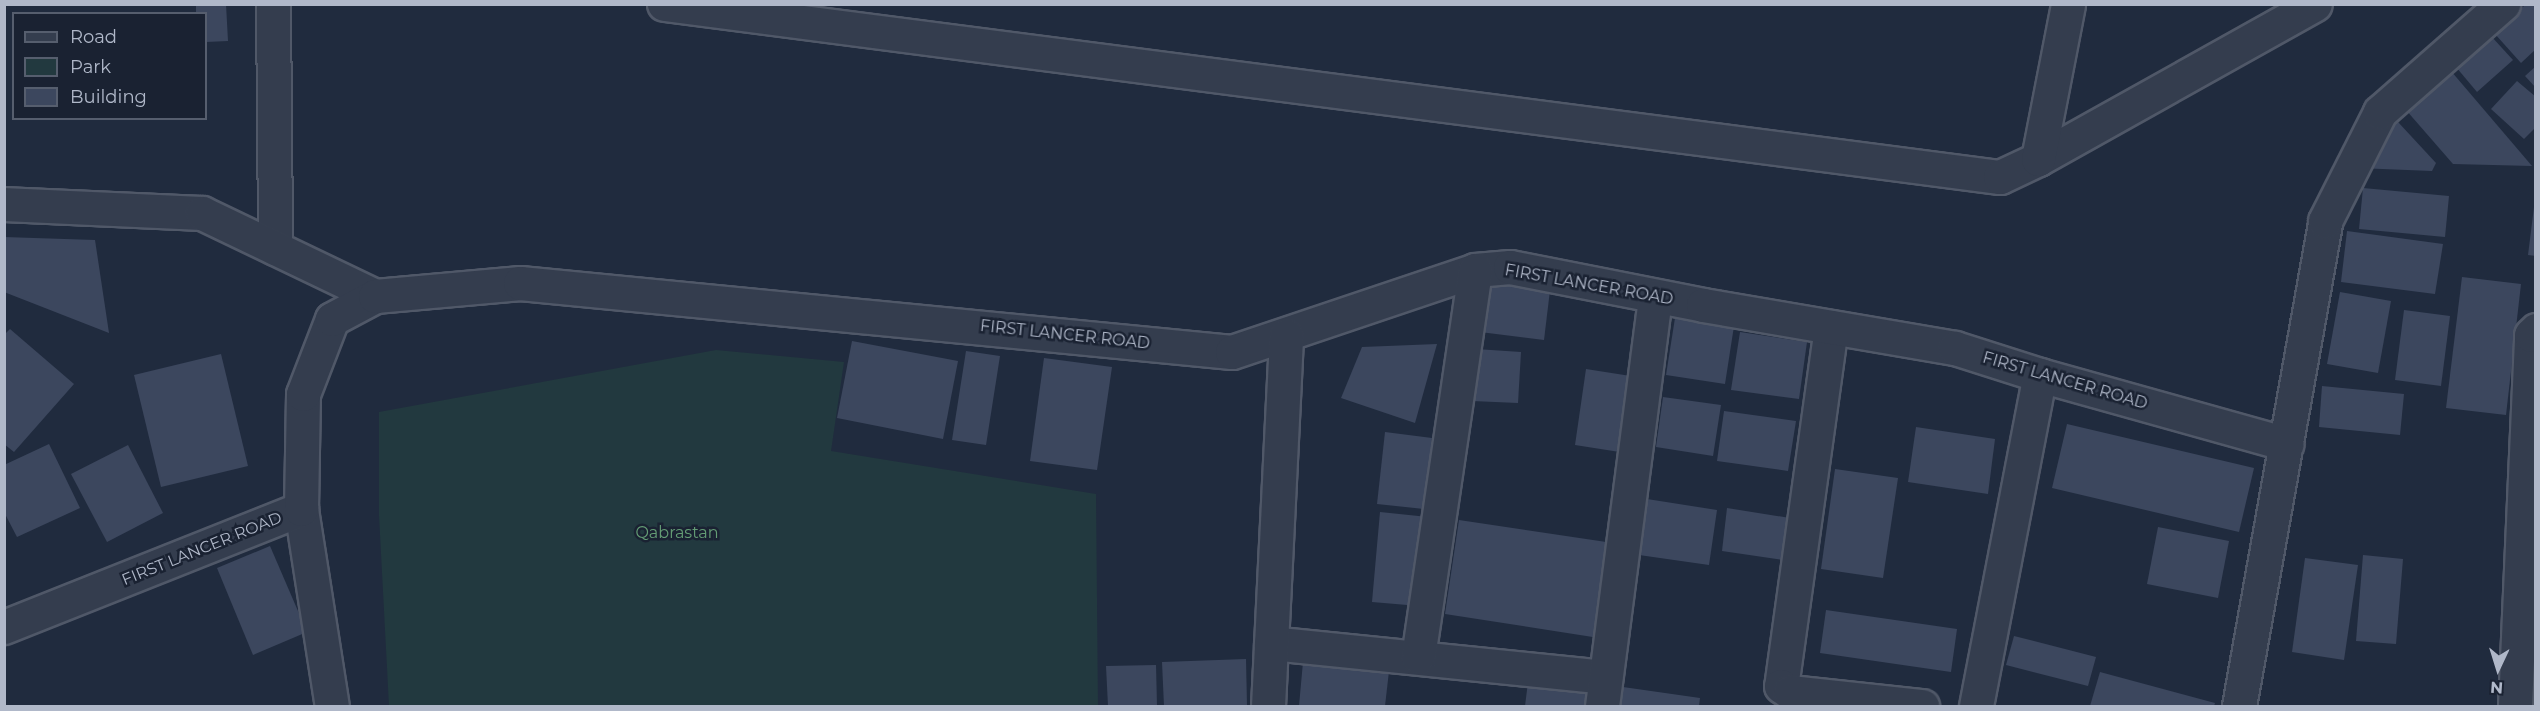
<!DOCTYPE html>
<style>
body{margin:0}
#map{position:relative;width:2540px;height:711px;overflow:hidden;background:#202b3e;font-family:Montserrat,sans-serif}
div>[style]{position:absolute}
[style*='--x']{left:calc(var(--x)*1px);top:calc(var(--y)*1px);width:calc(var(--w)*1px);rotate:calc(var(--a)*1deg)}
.green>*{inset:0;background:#22393f}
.building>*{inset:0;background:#3c475e}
.roads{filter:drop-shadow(2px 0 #505868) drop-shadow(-2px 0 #505868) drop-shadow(0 2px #505868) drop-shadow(0 -2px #505868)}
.minor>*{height:33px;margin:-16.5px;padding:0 16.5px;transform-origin:16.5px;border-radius:16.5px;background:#343d4e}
span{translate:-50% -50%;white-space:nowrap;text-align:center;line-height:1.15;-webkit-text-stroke:5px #1a2232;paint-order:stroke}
.street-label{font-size:16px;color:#b0b8c9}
.park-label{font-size:16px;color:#649d75}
.frame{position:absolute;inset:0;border:6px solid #b0b8c9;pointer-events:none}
.legend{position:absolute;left:12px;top:12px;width:195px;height:108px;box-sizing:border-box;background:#1a2232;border:2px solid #565e6e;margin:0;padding:8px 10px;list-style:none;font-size:18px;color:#b0b8c9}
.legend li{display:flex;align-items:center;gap:12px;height:30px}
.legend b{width:30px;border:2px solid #565e6e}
.north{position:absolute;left:2468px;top:639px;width:60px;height:60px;-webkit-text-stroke:4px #1a2232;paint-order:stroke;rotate:184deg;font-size:16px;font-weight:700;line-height:24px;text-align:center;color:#b0b8c9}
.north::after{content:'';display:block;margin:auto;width:21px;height:27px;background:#b0b8c9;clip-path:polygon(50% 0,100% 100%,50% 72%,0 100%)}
</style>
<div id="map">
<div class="green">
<i style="clip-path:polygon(716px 350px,844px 362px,831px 451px,1096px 494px,1098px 706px,389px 706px,379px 515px,379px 412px)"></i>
</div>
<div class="building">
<i style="clip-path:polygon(196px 4px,226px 4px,228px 41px,206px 42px,206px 14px,196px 14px)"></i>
<i style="clip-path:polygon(2526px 4px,2536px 4px,2536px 49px,2521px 63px,2495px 34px)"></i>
<i style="clip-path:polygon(2491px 36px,2513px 60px,2477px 92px,2456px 67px)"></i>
<i style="clip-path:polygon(2536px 66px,2536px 88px,2525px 76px)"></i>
<i style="clip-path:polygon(2451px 71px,2532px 166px,2453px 164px,2406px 110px)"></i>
<i style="clip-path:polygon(2517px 81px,2536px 97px,2536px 127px,2524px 139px,2491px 109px)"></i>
<i style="clip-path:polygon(2398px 122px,2436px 163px,2432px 171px,2357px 168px)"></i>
<i style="clip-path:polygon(2363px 188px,2449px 196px,2445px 237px,2359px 229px)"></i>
<i style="clip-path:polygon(2534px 207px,2536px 207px,2536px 256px,2528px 255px)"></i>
<i style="clip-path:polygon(2347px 231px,2443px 244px,2435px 294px,2341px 282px)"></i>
<i style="clip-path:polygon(4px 237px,95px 240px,109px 333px,4px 292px)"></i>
<i style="clip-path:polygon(1487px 274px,1551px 282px,1544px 340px,1480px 332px)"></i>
<i style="clip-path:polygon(2462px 277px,2521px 284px,2506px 415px,2446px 408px)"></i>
<i style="clip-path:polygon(2340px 292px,2391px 301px,2378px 373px,2327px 364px)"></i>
<i style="clip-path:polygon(2404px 310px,2450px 316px,2441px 386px,2395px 380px)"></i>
<i style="clip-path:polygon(1675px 318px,1734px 326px,1725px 384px,1666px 375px)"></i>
<i style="clip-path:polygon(10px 329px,74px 384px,14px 452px,4px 444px,4px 335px)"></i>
<i style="clip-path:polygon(1740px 332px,1807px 342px,1799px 399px,1731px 390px)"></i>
<i style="clip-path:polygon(852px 341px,958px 361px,943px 439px,837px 418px)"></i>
<i style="clip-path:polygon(1437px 344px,1415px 423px,1341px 398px,1362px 347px)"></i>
<i style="clip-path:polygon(1476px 349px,1521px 352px,1518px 403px,1472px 401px)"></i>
<i style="clip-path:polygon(966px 351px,1000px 356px,986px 445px,952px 440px)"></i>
<i style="clip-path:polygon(221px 354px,248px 466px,161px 487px,134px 375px)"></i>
<i style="clip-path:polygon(1044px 358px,1112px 367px,1097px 470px,1030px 461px)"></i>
<i style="clip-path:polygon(1586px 369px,1637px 377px,1626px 453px,1575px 445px)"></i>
<i style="clip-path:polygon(2322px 386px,2404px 394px,2400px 435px,2319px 427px)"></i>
<i style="clip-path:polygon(1663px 397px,1721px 405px,1713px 456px,1656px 447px)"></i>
<i style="clip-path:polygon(1724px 411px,1796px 421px,1788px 471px,1717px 461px)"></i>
<i style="clip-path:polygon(2067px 424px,2254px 468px,2239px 532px,2052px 488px)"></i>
<i style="clip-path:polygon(1916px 427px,1995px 439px,1988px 494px,1908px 482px)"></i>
<i style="clip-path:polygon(1385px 432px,1432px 438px,1424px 509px,1377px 504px)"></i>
<i style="clip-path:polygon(49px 444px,80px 508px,17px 537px,4px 512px,4px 465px)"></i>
<i style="clip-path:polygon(128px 445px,163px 513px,107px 542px,71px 474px)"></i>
<i style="clip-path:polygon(1835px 469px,1898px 478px,1883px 578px,1821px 569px)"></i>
<i style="clip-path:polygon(1647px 499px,1717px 510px,1709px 565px,1639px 555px)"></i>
<i style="clip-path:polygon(1727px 508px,1790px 518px,1784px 560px,1722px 551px)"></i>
<i style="clip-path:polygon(1380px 512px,1428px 517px,1419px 606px,1372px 602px)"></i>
<i style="clip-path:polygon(1459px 520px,1613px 543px,1599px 638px,1445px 614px)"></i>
<i style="clip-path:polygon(2158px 527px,2229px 541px,2218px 598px,2147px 584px)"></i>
<i style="clip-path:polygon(270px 546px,307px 632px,253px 655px,217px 568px)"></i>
<i style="clip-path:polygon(2363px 555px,2403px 559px,2396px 644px,2356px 641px)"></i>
<i style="clip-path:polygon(2305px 558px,2358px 565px,2344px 660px,2292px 652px)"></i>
<i style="clip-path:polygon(1826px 610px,1957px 629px,1951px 672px,1820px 653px)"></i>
<i style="clip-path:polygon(2014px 636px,2096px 657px,2088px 686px,2006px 665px)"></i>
<i style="clip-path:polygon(1246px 659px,1247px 706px,1164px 706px,1162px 662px)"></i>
<i style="clip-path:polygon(1303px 662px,1389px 671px,1385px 706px,1299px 706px)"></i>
<i style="clip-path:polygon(1156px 665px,1157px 706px,1108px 706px,1106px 666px)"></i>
<i style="clip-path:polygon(2100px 672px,2215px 703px,2214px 706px,2090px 706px)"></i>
<i style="clip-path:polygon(1528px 682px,1591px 690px,1589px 706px,1525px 706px)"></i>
<i style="clip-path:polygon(1623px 687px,1700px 698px,1699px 706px,1620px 706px)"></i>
</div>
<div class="roads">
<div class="minor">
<i style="--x:273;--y:4;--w:244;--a:89.5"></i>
<i style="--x:664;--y:4;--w:1347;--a:7.38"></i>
<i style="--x:2000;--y:177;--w:42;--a:-25.3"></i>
<i style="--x:2038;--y:159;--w:317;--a:-29.2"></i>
<i style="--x:2038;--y:159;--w:158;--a:-79"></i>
<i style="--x:4;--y:204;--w:198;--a:2.6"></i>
<i style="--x:202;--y:213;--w:192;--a:25.6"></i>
<i style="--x:1831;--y:327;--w:362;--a:97.9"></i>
<i style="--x:1781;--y:686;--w:11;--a:34"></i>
<i style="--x:1790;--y:692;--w:133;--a:6.1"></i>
<i style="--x:301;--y:509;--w:199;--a:81.1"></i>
<i style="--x:4;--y:627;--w:320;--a:-21.7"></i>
<i style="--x:301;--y:509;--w:115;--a:-89"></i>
<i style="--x:303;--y:394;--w:80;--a:-68.9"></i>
<i style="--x:332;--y:319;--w:49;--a:-28.1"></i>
<i style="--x:375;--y:296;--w:146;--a:-5.1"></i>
<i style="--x:520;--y:283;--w:715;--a:5.54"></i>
<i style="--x:1232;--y:352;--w:256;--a:-18.6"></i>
<i style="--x:1475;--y:270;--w:35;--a:-5"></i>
<i style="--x:1510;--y:267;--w:197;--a:11.1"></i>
<i style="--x:1703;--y:305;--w:256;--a:9.7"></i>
<i style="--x:1955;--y:348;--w:89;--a:17.6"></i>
<i style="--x:2040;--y:375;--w:256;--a:15.6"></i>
<i style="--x:1271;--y:643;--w:336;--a:5.8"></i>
<i style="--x:1418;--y:657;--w:391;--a:-81.6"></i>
<i style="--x:1268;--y:706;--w:371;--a:-87.2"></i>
<i style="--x:1602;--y:706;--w:413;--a:-82.6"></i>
<i style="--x:1976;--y:706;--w:337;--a:-79.1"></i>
<i style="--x:2239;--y:706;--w:493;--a:-79.9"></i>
<i style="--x:2325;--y:221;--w:122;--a:-63.2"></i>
<i style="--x:2380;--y:112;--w:164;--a:-41.3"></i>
<i style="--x:2515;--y:706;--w:371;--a:-87.5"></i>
<i style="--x:2531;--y:335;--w:7;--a:-45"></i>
</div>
</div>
<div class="street-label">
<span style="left:1589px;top:285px;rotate:10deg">FIRST LANCER ROAD</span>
<span style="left:1065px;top:335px;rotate:6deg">FIRST LANCER ROAD</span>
<span style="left:2065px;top:381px;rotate:16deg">FIRST LANCER ROAD</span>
<span style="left:202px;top:549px;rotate:-22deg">FIRST LANCER ROAD</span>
</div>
<div class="park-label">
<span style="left:677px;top:533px">Qabrastan</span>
</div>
<div class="frame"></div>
<ul class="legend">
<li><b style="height:8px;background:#343d4e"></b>Road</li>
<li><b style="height:16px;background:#22393f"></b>Park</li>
<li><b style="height:16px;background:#3c475e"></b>Building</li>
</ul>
<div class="north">N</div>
</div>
